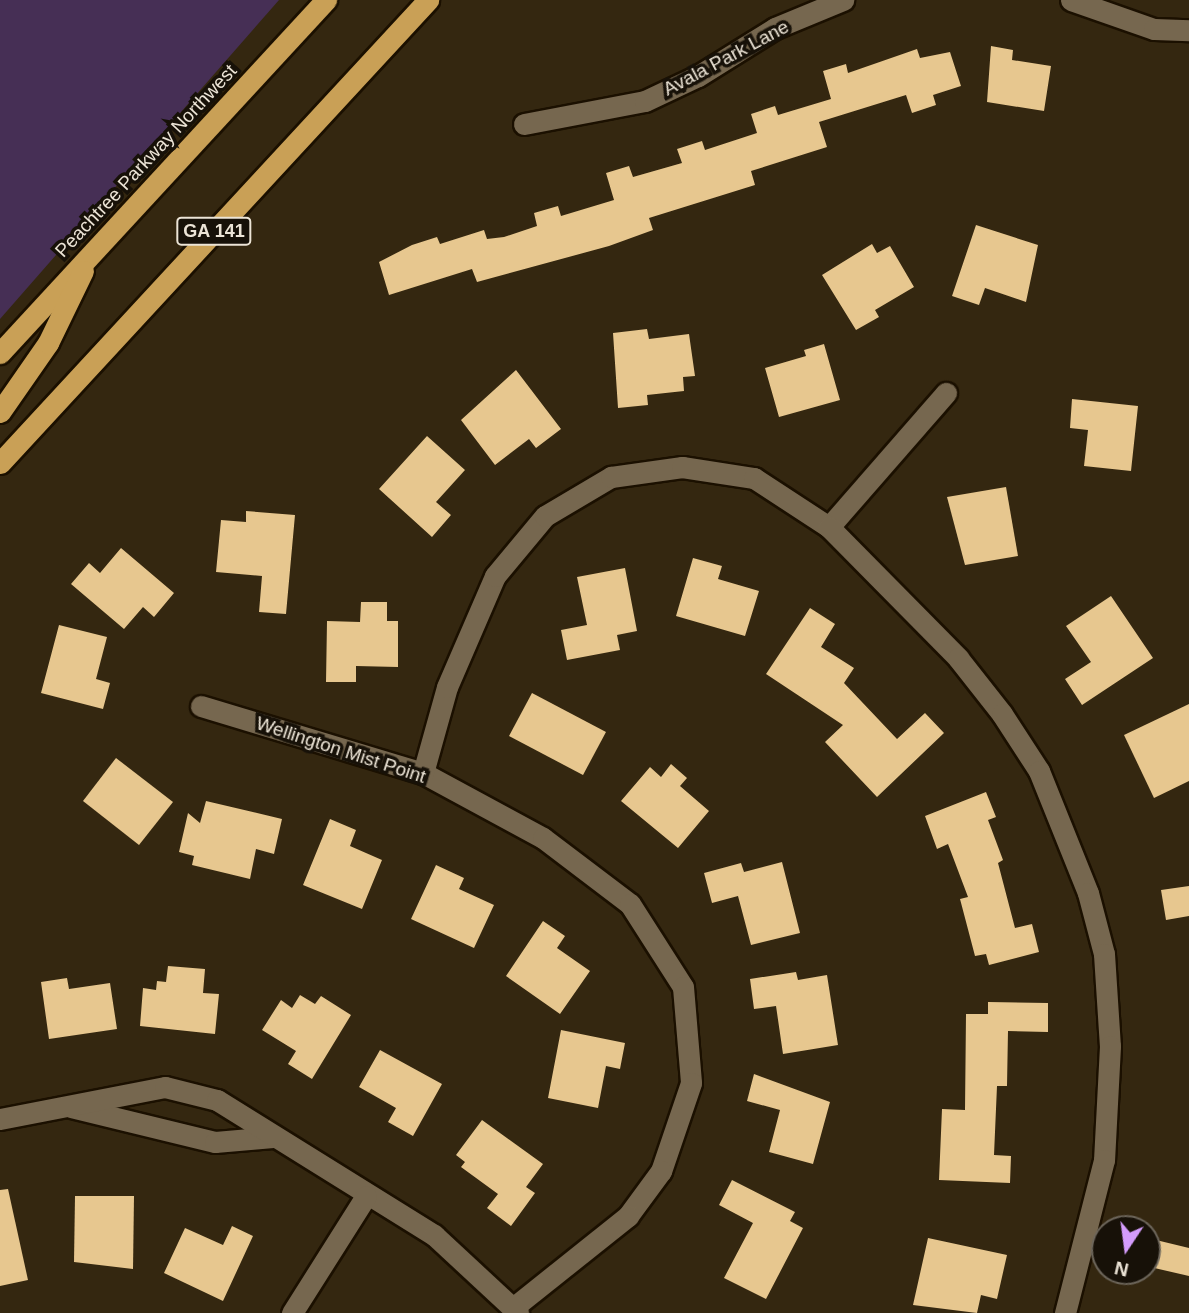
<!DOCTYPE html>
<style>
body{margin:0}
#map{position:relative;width:1189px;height:1313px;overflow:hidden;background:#342710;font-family:Helvetica,sans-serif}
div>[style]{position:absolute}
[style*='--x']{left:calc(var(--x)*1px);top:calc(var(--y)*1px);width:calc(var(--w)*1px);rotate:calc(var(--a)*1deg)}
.green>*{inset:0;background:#462f55}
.building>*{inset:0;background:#e7c78f}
.roads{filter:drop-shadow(2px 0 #1b1000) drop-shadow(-2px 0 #1b1000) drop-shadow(0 2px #1b1000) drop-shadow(0 -2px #1b1000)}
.minor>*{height:21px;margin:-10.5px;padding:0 10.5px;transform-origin:10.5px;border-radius:10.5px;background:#76674f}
.highway>*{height:21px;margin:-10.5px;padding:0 10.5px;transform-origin:10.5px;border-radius:10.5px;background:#c9a056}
span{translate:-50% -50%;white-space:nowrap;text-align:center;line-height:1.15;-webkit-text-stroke:7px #171108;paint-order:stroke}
.shield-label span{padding:2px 5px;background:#171108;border:2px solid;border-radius:5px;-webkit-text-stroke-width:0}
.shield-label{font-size:18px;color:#ece4d6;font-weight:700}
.street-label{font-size:19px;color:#ece4d6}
.north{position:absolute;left:1091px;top:1215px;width:70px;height:70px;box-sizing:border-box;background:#171108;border:2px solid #6c655a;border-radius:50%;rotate:193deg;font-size:19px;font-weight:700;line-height:28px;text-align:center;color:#ece4d6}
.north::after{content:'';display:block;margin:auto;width:24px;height:32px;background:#d49cfc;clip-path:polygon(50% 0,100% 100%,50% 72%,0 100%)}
</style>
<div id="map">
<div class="green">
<i style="clip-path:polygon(0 0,279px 0,0 319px)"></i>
</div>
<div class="building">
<i style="clip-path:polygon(991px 46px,1013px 50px,1012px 60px,1051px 66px,1044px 111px,987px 102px)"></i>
<i style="clip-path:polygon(917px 49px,920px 58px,950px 52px,961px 86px,933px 95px,936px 105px,912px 113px,906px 95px,819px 122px,827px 147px,751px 171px,755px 185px,649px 218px,653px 230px,609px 246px,477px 282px,472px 269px,389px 295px,379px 262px,412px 245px,437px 237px,440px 244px,484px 230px,487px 239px,504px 237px,537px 226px,534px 213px,558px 206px,561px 216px,614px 200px,606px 173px,629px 166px,633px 177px,682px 163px,677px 149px,702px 141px,705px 150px,757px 133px,751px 114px,775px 106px,778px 115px,831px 99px,823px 71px,846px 64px,848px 73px)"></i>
<i style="clip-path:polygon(976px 225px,1038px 245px,1026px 302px,985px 288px,979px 305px,952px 296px)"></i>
<i style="clip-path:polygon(872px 244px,877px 253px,890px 246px,914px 287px,875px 310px,879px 317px,856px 330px,822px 275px)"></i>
<i style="clip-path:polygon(647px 329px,649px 339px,689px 334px,695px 376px,683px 377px,684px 391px,647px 395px,648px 405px,618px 408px,613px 333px)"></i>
<i style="clip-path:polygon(824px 344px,840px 400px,779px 417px,765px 368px,806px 356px,804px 350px)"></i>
<i style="clip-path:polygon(516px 370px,561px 429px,536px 448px,529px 439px,495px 465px,461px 420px)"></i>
<i style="clip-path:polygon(1072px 399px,1138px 406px,1131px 471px,1084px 466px,1088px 430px,1070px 428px)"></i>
<i style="clip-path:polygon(427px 436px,465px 470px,436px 502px,451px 515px,432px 537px,379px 489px)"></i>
<i style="clip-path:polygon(1006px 487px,1018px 556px,965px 565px,947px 497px)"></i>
<i style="clip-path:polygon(246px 511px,295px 515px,286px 614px,259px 612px,262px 576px,216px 572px,221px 520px,246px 522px)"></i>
<i style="clip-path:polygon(121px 548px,174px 593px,154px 617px,143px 607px,124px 629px,71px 584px,89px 563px,100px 573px)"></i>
<i style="clip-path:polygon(693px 558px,722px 566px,718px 579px,759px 591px,745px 636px,676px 616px)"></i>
<i style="clip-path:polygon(625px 568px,637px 631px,617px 635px,620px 650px,567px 660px,561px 630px,587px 625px,577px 577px)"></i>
<i style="clip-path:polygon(1111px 596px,1153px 658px,1082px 705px,1065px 679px,1091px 662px,1066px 626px)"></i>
<i style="clip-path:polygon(361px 602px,387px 602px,387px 621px,398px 621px,398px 667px,356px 666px,356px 682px,326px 682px,327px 621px,360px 622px)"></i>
<i style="clip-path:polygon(810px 608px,835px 624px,821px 647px,854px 668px,844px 683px,897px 739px,925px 713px,944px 733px,877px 797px,825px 742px,843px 725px,766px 674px)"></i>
<i style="clip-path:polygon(59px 625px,107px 637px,96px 679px,110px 683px,103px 709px,41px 693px)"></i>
<i style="clip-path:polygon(532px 693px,606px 732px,583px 775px,509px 736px)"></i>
<i style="clip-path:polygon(1189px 704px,1189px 781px,1154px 798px,1124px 735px)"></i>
<i style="clip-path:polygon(116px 758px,173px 802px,139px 845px,83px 801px)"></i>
<i style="clip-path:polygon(671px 764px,687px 778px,680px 786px,709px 811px,678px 848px,621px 801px,650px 767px,661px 777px)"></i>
<i style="clip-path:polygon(986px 792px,996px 817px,988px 820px,1003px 860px,998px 863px,1015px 928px,1032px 924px,1039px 952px,989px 965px,986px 954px,975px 956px,960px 899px,968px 897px,948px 844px,937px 849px,925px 816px)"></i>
<i style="clip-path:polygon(206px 801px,282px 819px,274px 854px,256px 849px,250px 879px,192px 865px,194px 856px,179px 852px,188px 813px,200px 823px)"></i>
<i style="clip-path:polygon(330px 819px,356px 830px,350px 846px,382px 860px,362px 909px,303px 885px)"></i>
<i style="clip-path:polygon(782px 862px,800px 933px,751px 945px,738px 896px,712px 903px,704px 873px,741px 863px,744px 872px)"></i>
<i style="clip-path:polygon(436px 865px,464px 878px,459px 889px,494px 905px,474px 948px,411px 919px)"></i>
<i style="clip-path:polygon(1189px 886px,1189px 916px,1166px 920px,1161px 890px)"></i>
<i style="clip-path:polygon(543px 921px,565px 936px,557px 948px,590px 971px,560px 1014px,506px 976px)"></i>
<i style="clip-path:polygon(168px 966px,205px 969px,203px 993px,219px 994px,215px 1034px,140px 1026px,143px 988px,156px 990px,157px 981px,166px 982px)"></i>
<i style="clip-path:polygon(796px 972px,798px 980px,827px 975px,838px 1045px,783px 1054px,776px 1006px,754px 1009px,750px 979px)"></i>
<i style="clip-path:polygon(67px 978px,69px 989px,110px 983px,117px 1029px,49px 1039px,41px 982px)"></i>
<i style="clip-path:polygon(300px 995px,315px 1004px,321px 996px,351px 1015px,312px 1079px,288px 1064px,296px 1051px,262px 1030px,281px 1000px,292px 1008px)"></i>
<i style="clip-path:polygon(988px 1002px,1048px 1003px,1048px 1032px,1008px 1031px,1007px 1086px,997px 1086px,994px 1155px,1011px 1156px,1010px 1183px,939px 1180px,942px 1109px,965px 1110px,966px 1014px,988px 1014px)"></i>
<i style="clip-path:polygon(561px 1030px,625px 1043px,620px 1069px,606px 1066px,598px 1108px,548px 1098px)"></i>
<i style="clip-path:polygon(380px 1050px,442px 1084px,413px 1136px,388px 1122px,396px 1108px,359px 1087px)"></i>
<i style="clip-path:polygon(754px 1074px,830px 1102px,813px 1164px,769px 1152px,780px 1110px,747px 1101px)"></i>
<i style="clip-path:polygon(482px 1120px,543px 1164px,526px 1187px,535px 1193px,511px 1226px,487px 1208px,498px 1194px,461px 1167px,465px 1162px,456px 1155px)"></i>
<i style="clip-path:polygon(732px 1180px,795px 1212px,790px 1221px,803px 1228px,766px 1299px,724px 1278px,753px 1223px,719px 1205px)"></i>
<i style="clip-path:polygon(8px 1189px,28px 1280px,0 1286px,0 1190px)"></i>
<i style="clip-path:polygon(75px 1196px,134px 1196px,133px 1269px,74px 1262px)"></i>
<i style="clip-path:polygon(232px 1226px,253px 1236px,223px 1301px,164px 1273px,185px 1228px,223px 1245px)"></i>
<i style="clip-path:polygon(928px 1238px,1007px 1255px,997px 1299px,981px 1295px,977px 1313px,913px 1305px)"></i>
<i style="clip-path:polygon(1156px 1240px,1189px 1248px,1189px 1276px,1150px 1267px)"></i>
</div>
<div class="roads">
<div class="minor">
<i style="--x:1071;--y:0;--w:88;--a:19.3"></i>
<i style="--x:1154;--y:29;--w:35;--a:2"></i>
<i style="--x:524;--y:124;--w:123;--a:-10.8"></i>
<i style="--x:645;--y:101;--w:59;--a:-25.3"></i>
<i style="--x:698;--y:76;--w:91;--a:-31.9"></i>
<i style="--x:775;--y:28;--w:74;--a:-22.4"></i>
<i style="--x:829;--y:527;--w:178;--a:-48.9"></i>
<i style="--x:201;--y:706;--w:232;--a:16.8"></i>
<i style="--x:423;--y:773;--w:136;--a:28.4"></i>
<i style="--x:543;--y:838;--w:109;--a:37.2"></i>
<i style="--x:630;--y:904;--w:98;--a:57.4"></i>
<i style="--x:683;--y:987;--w:96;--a:85.2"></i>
<i style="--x:691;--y:1083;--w:93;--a:108.8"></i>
<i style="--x:661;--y:1171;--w:56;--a:126.3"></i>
<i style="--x:628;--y:1216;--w:146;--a:141.4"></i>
<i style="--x:423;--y:773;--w:89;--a:-74.4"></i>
<i style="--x:447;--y:687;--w:121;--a:-66.6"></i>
<i style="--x:495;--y:576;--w:78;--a:-50.2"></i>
<i style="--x:545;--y:516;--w:77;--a:-30.6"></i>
<i style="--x:611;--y:477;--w:72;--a:-8"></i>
<i style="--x:682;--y:467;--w:73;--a:8.7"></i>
<i style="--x:754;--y:478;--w:90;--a:33.2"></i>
<i style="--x:829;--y:527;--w:184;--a:45.4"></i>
<i style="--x:958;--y:658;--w:71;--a:51.8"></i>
<i style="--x:1002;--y:714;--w:68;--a:57"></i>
<i style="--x:1039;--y:771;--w:131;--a:68.1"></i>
<i style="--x:1088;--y:893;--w:63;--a:75.3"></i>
<i style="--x:1104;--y:954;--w:92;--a:86.3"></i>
<i style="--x:1110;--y:1046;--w:114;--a:93"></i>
<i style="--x:1104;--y:1160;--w:158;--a:104.3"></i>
<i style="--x:71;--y:1107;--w:148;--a:13.7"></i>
<i style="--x:215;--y:1142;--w:58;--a:-4.9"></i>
<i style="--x:0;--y:1119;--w:168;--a:-11"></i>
<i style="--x:165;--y:1087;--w:54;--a:14"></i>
<i style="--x:217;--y:1100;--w:256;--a:31.9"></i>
<i style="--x:434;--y:1235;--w:115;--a:42.9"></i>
<i style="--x:292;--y:1313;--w:138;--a:-57.7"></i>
</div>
<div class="highway">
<i style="--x:0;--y:353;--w:481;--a:-47.3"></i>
<i style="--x:0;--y:412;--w:84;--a:-55.2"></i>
<i style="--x:48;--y:343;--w:80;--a:-64.1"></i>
<i style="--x:0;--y:463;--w:631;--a:-47.25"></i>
</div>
</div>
<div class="shield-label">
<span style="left:214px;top:231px">GA 141</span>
</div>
<div class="street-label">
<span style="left:726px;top:58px;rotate:-28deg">Avala Park Lane</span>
<span style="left:146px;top:161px;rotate:-47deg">Peachtree Parkway Northwest</span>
<span style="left:341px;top:750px;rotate:18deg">Wellington Mist Point</span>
</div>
<div class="north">N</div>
</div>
